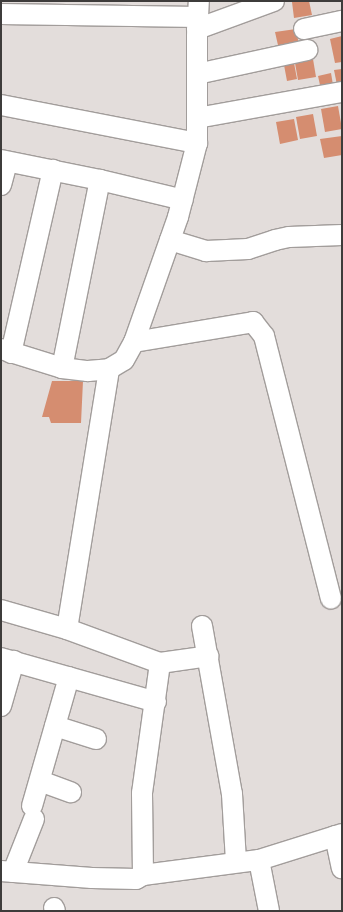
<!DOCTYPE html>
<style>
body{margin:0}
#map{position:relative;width:343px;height:912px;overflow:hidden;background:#e3dddb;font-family:Figtree,sans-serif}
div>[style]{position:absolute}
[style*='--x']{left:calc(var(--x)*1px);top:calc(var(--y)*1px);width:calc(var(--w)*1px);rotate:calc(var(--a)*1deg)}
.building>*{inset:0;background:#d58d70}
.roads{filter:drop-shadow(1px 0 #a29d9b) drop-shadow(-1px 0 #a29d9b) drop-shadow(0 1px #a29d9b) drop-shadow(0 -1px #a29d9b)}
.minor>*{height:20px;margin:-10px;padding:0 10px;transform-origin:10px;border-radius:10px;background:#fff}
span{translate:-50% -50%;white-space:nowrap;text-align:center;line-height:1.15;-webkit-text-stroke:3.5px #e3dddb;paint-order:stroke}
.frame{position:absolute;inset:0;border:2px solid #3e3c3b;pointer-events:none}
</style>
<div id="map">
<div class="building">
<i style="clip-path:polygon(309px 1px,312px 15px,294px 18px,292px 2px)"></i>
<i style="clip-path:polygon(296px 29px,300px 50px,280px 54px,275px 32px)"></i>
<i style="clip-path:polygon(342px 36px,342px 62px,335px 63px,330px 39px)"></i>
<i style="clip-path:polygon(313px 59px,316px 77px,298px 80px,295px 63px)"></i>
<i style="clip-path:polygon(294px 63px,297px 79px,287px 81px,284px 65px)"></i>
<i style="clip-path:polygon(342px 69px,342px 89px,338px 90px,334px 70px)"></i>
<i style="clip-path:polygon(331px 73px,334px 91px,322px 94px,318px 76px)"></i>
<i style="clip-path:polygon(338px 106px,342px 129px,325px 132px,321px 109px)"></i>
<i style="clip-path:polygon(313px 114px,317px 136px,300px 139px,296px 117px)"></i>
<i style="clip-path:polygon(294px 119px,298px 140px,280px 144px,276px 122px)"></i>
<i style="clip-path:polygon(342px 136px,342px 155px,324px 158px,320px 139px)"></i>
<i style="clip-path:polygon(52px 381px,83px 381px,81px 423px,51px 423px,49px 417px,42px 417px)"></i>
</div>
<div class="roads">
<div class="minor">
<i style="--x:1;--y:14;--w:197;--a:0.9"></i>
<i style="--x:197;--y:29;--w:82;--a:-20"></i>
<i style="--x:304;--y:29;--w:39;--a:-12"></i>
<i style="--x:197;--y:74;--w:113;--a:-12.3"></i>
<i style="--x:1;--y:105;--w:200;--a:11"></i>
<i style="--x:197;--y:118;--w:147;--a:-10.2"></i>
<i style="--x:1;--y:160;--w:101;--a:11.4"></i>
<i style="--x:100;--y:180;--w:85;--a:13.5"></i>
<i style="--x:1;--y:185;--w:24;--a:-75"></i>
<i style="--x:170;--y:240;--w:38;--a:17"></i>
<i style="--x:206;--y:251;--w:42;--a:-2.7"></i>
<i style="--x:248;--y:249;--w:28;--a:-18"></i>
<i style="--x:275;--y:240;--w:14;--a:-12"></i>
<i style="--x:289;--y:237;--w:53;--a:-2.2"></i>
<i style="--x:134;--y:342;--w:121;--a:-9.5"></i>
<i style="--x:253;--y:322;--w:18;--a:52"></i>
<i style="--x:264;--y:336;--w:271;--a:75.7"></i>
<i style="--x:1;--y:349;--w:64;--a:17.3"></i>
<i style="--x:62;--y:368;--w:26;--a:7"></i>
<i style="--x:88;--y:371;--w:21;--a:-5"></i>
<i style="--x:11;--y:353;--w:188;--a:-77.1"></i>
<i style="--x:62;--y:368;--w:192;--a:-78.6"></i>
<i style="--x:1;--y:610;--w:69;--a:16.1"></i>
<i style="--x:67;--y:629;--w:99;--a:20.1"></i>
<i style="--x:202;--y:626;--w:171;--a:79.9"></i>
<i style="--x:232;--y:794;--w:68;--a:86.6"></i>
<i style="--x:67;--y:629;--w:263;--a:-80.8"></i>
<i style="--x:109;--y:369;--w:17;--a:-31"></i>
<i style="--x:124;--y:360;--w:21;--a:-61"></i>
<i style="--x:134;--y:342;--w:133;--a:-70.6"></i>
<i style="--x:178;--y:217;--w:76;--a:-75.6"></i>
<i style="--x:197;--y:143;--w:107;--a:-90"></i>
<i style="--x:197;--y:36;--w:35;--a:-87"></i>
<i style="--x:1;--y:658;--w:161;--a:15.8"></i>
<i style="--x:1;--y:706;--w:47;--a:-73.9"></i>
<i style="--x:55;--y:726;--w:43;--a:17.6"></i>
<i style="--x:40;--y:781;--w:33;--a:20"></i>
<i style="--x:32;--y:806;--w:134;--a:-74"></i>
<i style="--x:335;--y:836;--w:33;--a:78"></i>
<i style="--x:259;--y:860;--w:87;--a:-17.4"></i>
<i style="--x:1;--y:871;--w:91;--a:4.4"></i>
<i style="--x:92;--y:878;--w:44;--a:1.3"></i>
<i style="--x:136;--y:879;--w:8;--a:-30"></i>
<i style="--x:143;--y:875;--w:82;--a:-90.7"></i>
<i style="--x:142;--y:793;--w:131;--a:-82.1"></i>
<i style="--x:160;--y:663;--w:49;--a:-8.1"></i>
<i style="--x:13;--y:872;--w:57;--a:-68.4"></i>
<i style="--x:143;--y:875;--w:117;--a:-7.4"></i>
<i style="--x:259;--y:860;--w:52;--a:78.9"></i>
<i style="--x:54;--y:908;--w:3;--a:72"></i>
</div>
</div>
<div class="frame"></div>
</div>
